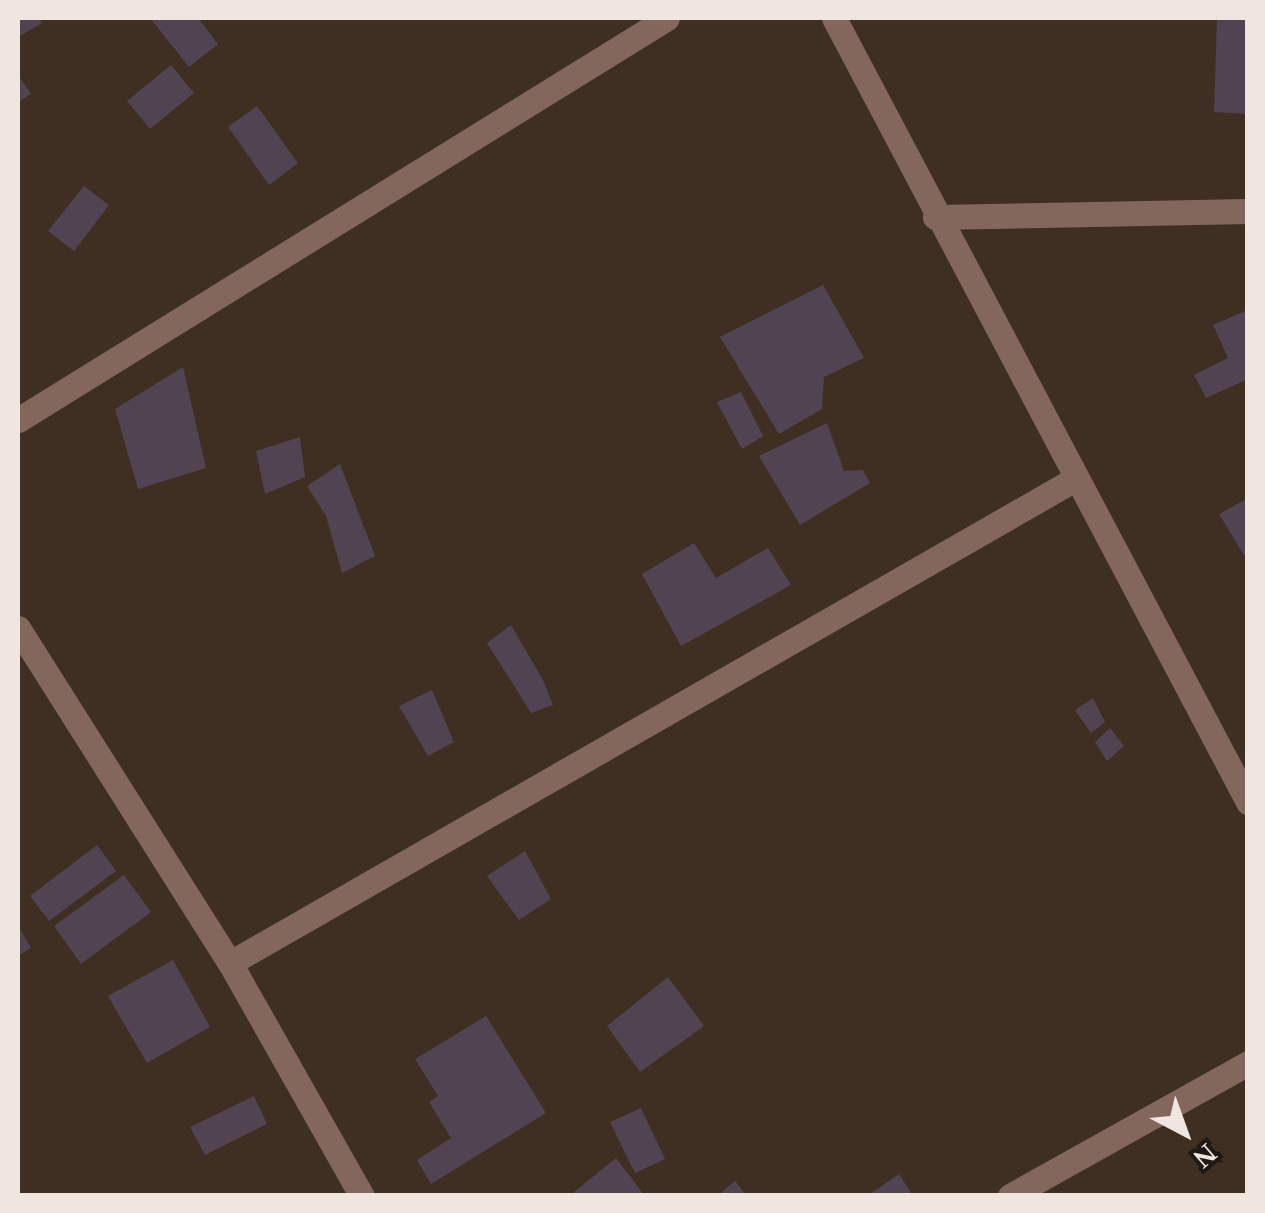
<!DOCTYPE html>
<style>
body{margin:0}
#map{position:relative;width:1265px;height:1213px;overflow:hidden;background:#3f2f23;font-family:"Times New Roman",serif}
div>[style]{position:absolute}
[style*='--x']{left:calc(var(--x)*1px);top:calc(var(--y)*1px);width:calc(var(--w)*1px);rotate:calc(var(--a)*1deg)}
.building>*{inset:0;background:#514352}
.minor>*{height:25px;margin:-12.5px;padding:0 12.5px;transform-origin:12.5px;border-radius:12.5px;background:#83675c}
span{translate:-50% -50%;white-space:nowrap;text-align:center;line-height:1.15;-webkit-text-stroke:8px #201913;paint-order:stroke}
.frame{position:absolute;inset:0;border:20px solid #f1e6df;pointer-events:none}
.north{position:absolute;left:1135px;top:1083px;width:100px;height:100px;-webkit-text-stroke:8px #201913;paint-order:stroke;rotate:139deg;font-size:28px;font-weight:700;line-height:40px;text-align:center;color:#f1e6df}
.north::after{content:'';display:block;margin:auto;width:35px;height:45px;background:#f1e6df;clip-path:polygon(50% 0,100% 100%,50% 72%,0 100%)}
</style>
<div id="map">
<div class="building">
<i style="clip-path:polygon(18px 18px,39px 18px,42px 23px,18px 37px)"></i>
<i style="clip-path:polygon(150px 18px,198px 18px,218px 44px,189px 67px)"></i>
<i style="clip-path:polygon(1217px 18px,1248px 18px,1248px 114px,1214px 112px)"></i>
<i style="clip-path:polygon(171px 65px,194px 93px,150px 129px,127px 101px)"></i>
<i style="clip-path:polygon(18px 75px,31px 94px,18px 102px)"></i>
<i style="clip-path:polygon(257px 106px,298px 163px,269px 185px,228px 127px)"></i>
<i style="clip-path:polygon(84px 186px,109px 205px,74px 251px,48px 231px)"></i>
<i style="clip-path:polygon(823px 285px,864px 358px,824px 377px,822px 409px,779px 434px,720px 337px)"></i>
<i style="clip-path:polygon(1245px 311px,1248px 379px,1206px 398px,1194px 375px,1228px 358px,1213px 325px)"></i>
<i style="clip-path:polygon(183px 367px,206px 468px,138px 489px,115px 409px)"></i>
<i style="clip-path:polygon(741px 392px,763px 436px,742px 449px,717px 402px)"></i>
<i style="clip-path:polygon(827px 423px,844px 471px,863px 470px,870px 483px,800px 525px,759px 456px)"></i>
<i style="clip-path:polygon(300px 437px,305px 477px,265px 494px,256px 451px)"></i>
<i style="clip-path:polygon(340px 464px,375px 556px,342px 573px,326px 516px,307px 486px)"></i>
<i style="clip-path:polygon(1248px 498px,1248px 562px,1219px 514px)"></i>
<i style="clip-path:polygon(694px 543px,716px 578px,768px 548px,791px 585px,681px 646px,642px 574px)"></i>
<i style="clip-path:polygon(511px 625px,543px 680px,553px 705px,531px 713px,487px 643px)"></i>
<i style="clip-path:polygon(432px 690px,454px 742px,428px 756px,399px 706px)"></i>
<i style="clip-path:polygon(1093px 698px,1105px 722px,1091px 733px,1075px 710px)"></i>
<i style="clip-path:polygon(1110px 728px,1124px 746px,1107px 761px,1095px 742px)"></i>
<i style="clip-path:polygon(97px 845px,116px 871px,49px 921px,30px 896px)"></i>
<i style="clip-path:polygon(525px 851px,551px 899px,519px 920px,487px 876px)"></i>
<i style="clip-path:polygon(124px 875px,151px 912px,81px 964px,54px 926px)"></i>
<i style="clip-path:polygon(18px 926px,31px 948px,18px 956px)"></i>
<i style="clip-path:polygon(173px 960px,210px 1027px,147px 1063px,108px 996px)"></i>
<i style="clip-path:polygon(668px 977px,704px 1026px,640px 1072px,607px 1026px)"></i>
<i style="clip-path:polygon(486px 1016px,546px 1113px,431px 1184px,417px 1160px,451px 1138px,429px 1102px,438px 1096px,415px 1059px)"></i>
<i style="clip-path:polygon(254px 1096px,267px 1124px,205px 1155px,190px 1127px)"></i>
<i style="clip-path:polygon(641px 1108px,665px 1159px,635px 1173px,610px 1122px)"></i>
<i style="clip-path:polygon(616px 1158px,645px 1196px,569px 1196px)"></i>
<i style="clip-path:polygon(899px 1174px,913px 1196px,867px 1196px)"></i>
<i style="clip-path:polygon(735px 1181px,747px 1196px,717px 1196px)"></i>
</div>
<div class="minor">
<i style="--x:834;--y:18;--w:887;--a:62.16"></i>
<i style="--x:935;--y:217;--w:313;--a:-1.1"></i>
<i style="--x:18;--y:420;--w:763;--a:-31.77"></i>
<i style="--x:18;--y:628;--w:396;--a:57.7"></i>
<i style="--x:230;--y:963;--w:268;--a:60.5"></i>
<i style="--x:230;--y:963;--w:974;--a:-29.8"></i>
<i style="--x:1010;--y:1196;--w:273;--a:-29.2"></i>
</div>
<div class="frame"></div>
<div class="north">N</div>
</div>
